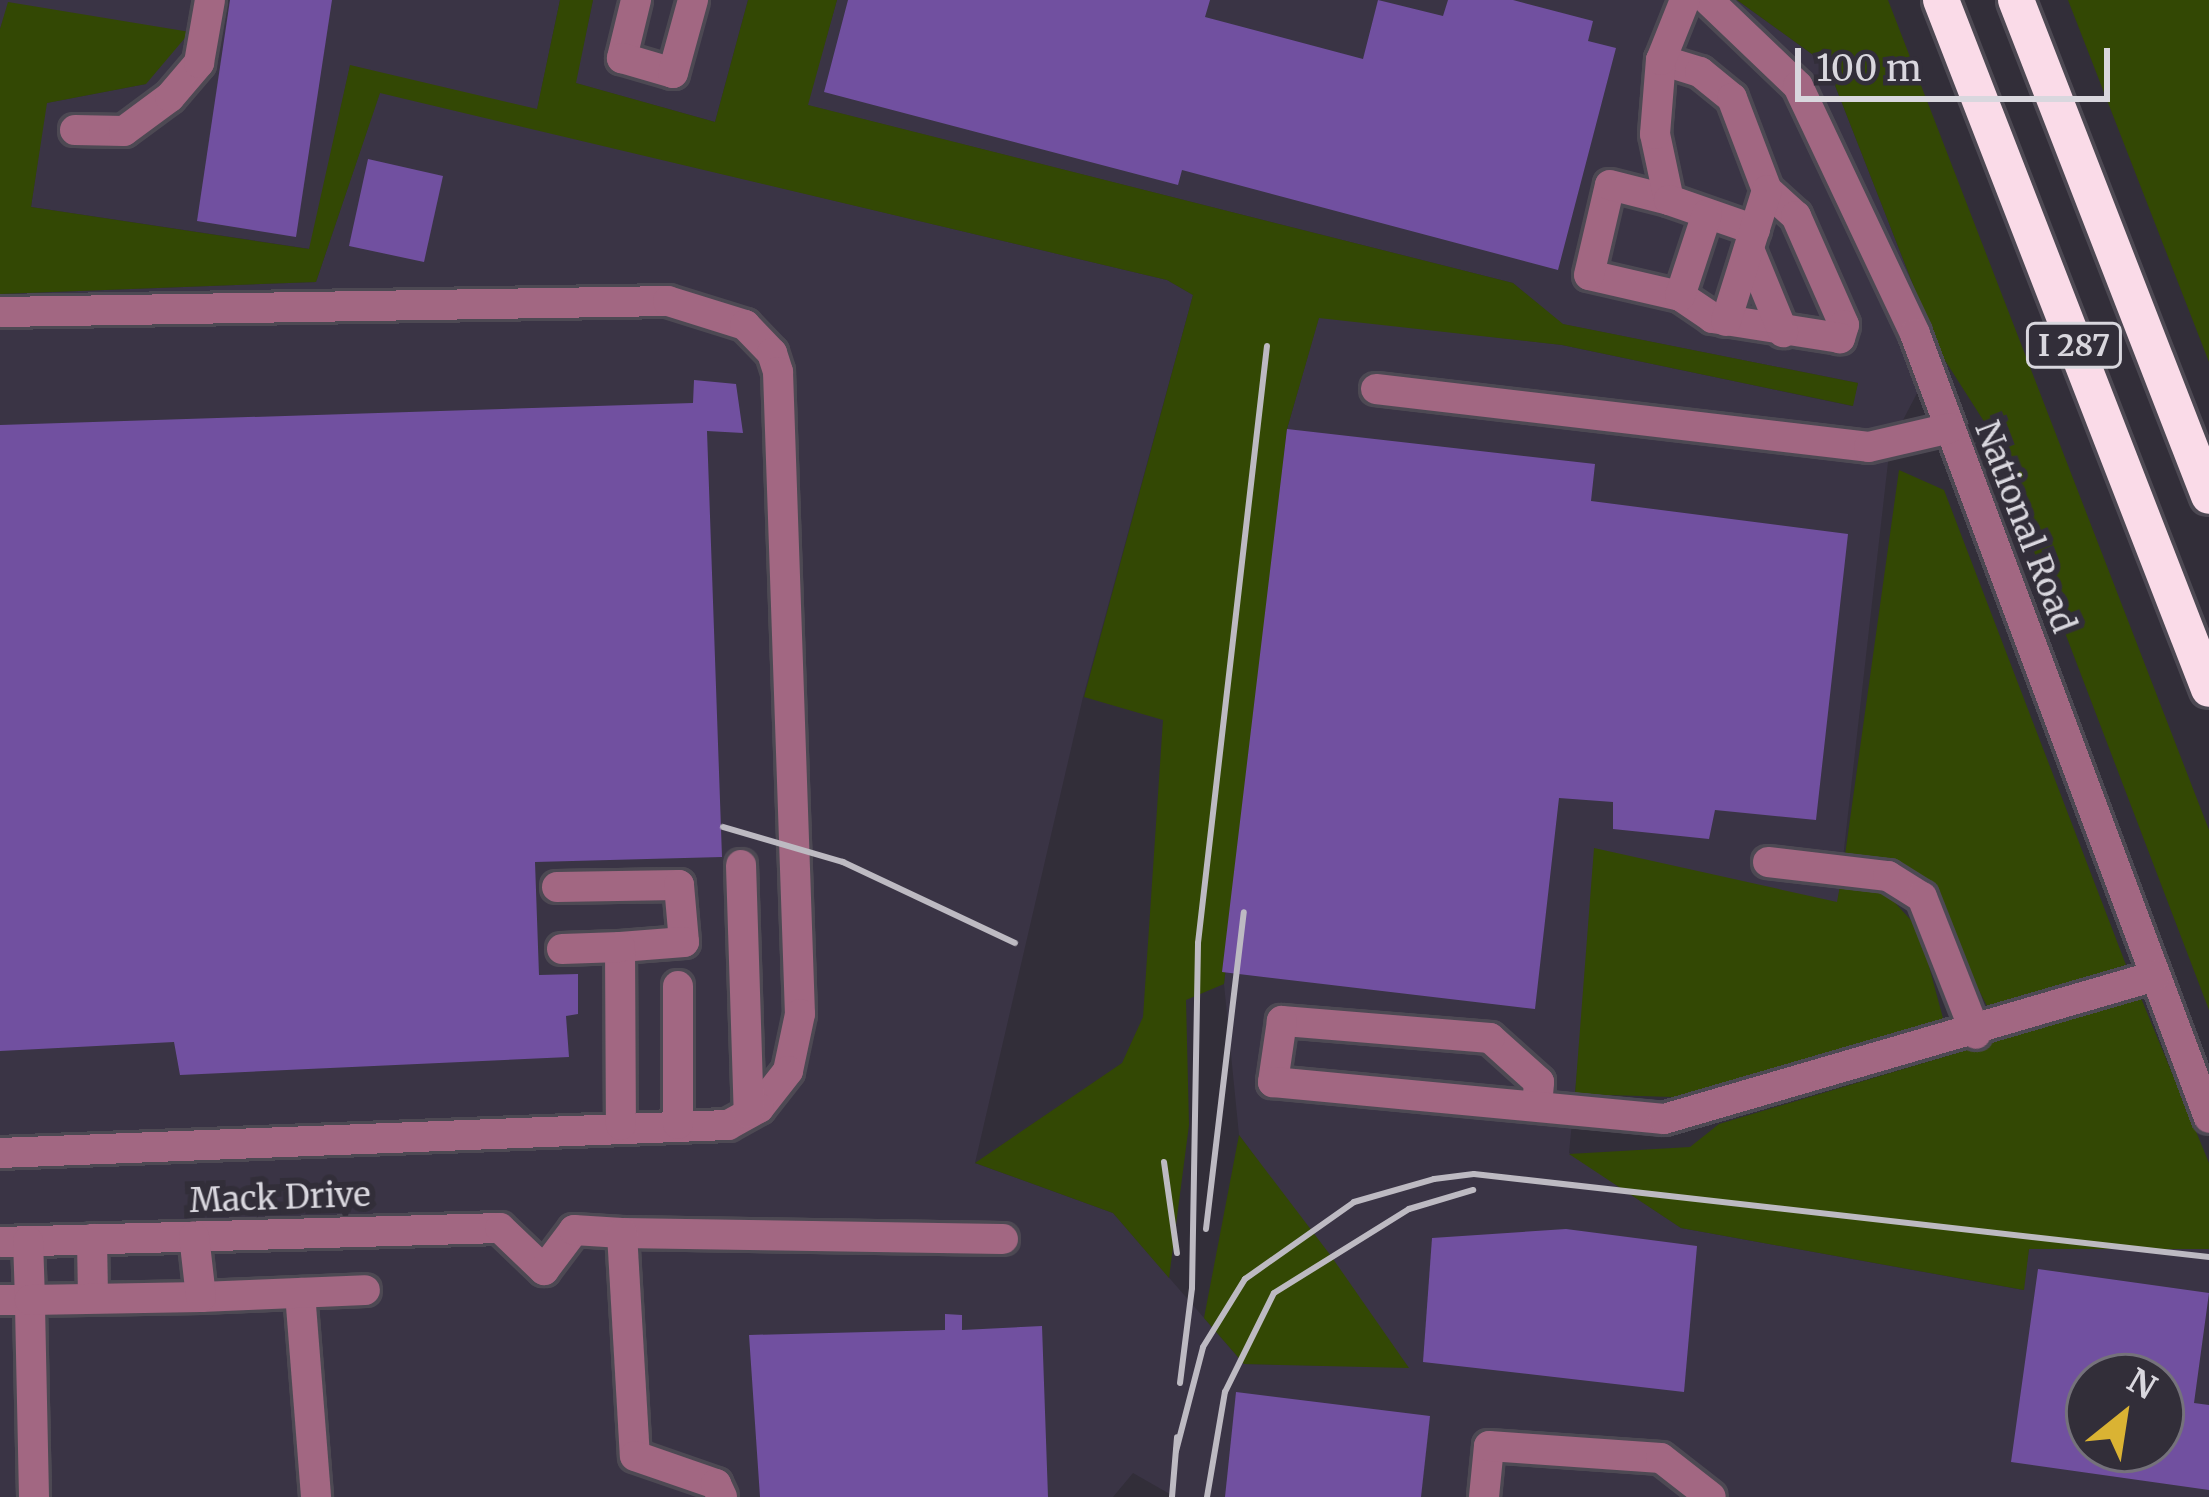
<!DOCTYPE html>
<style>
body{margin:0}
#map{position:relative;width:2209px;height:1497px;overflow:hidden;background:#322e39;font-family:Merriweather,serif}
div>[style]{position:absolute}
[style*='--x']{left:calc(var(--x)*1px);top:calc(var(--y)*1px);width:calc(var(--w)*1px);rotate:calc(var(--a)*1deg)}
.built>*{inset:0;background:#3a3445}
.green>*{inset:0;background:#334804}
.building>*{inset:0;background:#7150a0}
.roads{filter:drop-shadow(3px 0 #4d4953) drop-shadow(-3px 0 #4d4953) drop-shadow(0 3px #4d4953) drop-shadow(0 -3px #4d4953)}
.minor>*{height:30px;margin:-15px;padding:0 15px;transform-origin:15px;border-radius:15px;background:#a26782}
.highway>*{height:36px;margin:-18px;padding:0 18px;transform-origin:18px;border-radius:18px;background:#fadbe8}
.rail>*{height:6px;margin:-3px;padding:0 3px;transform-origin:3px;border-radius:3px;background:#bdbac2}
span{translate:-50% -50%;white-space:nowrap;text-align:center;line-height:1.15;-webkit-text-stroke:12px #322e39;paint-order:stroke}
.shield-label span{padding:3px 9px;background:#322e39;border:3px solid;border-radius:9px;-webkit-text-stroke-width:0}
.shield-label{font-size:30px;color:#d9d7de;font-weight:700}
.street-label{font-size:33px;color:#d9d7de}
.north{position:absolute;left:2065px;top:1353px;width:120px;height:120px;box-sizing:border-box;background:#322e39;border:3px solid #75727b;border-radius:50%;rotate:30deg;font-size:33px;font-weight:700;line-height:48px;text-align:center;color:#d9d7de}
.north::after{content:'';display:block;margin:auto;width:42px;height:54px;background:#dab333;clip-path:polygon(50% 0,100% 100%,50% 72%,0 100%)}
.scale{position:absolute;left:1795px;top:48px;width:315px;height:54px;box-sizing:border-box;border:6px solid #d9d7de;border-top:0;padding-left:15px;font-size:36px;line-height:42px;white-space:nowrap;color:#d9d7de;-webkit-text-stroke:9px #322e39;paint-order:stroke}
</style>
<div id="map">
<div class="built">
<i style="clip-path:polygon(0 0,560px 0,537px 110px,350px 66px,310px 249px,31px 207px,46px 103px,146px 84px,9px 2px,0 29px)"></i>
<i style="clip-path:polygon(593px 0,748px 0,715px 122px,575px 83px)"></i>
<i style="clip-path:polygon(evenodd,837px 0,1737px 0,1827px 65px,1939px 351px,1890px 445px,1838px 902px,1583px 1013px,1569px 1153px,1681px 1228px,2023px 1290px,2029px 1249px,2209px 1249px,2209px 1497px,1175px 1497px,1133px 1473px,1113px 1497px,0 1497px,0 294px,316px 282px,380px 92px,1167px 280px,1193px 295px,1083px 697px,975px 1163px,1113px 1213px,1244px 1364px,1408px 1367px,1239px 1135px,1224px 984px,1287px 429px,1319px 317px,1562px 345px,1852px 406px,1858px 383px,1562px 324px,1513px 283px,807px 105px,837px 0,2089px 1377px,2161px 1377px,2161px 1449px,2089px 1449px,2089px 1377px)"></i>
</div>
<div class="green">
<i style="clip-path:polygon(560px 0,593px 0,576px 83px,715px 122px,748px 0,837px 0,808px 105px,1513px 283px,1563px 324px,1858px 383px,1853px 406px,1562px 345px,1319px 318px,1287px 429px,1224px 984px,1186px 1000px,1189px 1125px,1169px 1278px,1113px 1213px,975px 1163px,1122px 1063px,1143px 1017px,1163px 720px,1084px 697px,1193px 295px,1167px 280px,380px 93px,316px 282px,0 294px,0 29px,8px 2px,190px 32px,146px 84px,47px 103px,31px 207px,309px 249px,350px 65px,537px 109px)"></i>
<i style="clip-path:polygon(1737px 0,1888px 0,2209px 830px,2209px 1010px,1985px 423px,1939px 351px,1827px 65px)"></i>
<i style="clip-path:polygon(2068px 0,2209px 0,2209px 362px)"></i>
<i style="clip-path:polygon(1899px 470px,1944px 490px,2126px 965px,1988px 1008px,1923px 880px,1903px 864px,1845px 855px)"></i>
<i style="clip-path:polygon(1594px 848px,1837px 902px,1840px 886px,1887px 894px,1919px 929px,1944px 1022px,1726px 1088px,1673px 1097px,1575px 1094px)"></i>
<i style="clip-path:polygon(2141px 998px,2209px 1163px,2209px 1249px,2029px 1249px,2024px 1290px,1681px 1228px,1569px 1154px,1690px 1147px,1719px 1124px)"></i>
<i style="clip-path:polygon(1239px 1135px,1331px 1256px,1409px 1368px,1244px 1364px,1204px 1318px)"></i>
</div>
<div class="building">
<i style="clip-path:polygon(230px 0,332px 0,296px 237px,197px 221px)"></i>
<i style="clip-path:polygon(848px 0,1210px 0,1205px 17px,1363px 59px,1378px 0,1443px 16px,1448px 0,1513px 0,1593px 21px,1588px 41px,1616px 48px,1558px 270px,1182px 170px,1178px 185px,824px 92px)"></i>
<i style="clip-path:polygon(368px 159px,443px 176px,424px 262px,349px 246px)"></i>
<i style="clip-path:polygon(694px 380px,736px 384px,743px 433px,707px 431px,722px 857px,535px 862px,539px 975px,578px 974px,578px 1014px,566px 1016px,569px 1057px,180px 1075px,174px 1042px,0 1051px,0 425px,693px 403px)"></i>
<i style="clip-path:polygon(1287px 429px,1595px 464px,1591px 501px,1848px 534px,1816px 820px,1715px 810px,1709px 839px,1613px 829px,1613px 802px,1559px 798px,1535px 1009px,1222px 972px)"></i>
<i style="clip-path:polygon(1566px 1229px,1697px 1246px,1684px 1392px,1423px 1362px,1432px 1238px)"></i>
<i style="clip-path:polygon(evenodd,2038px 1269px,2209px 1293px,2194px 1403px,2209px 1405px,2209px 1490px,2011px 1462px,2038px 1269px,2089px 1377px,2161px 1377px,2161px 1449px,2089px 1449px,2089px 1377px)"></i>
<i style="clip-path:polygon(945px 1314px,962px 1315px,962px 1330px,1042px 1326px,1048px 1497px,760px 1497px,749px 1335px,945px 1330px)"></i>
<i style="clip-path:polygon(1236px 1392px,1430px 1416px,1421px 1497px,1225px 1497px)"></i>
</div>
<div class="roads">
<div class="minor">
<i style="--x:636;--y:0;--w:60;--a:103.6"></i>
<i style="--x:622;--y:58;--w:53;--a:16.4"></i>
<i style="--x:673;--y:73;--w:76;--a:-74.7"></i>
<i style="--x:1708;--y:0;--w:124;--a:43.7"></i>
<i style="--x:1798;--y:86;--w:274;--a:64.7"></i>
<i style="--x:1915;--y:334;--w:837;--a:69.44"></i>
<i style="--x:1661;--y:60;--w:41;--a:17.1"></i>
<i style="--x:1700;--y:72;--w:41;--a:39.1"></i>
<i style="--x:1732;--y:98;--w:98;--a:69.2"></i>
<i style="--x:1767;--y:190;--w:39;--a:42"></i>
<i style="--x:1796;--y:216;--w:119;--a:66.2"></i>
<i style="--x:1844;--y:325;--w:14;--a:107"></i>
<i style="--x:1840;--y:338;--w:129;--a:-171.1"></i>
<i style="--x:1713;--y:318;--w:40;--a:-146"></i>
<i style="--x:1680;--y:296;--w:93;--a:-167"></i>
<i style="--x:1589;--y:275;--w:92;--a:-76.9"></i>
<i style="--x:1610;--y:185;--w:61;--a:14.3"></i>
<i style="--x:1669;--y:200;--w:67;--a:-102"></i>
<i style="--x:1655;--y:134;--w:74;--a:-85.4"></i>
<i style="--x:1661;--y:60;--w:65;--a:-68.2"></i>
<i style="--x:75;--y:130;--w:49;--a:1.2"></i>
<i style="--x:124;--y:131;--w:57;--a:-36.5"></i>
<i style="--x:170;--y:97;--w:45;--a:-49.5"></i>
<i style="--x:199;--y:63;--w:64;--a:-80.1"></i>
<i style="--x:1669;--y:200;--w:91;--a:19.2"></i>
<i style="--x:1749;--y:249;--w:90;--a:67.7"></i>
<i style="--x:1680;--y:296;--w:86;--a:-71.8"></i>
<i style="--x:0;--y:312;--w:668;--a:-0.94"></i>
<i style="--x:668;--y:301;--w:81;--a:17.3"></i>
<i style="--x:745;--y:325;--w:39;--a:46"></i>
<i style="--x:772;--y:353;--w:20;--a:72"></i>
<i style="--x:778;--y:372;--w:642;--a:88.04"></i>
<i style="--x:800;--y:1014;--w:58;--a:101.9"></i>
<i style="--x:788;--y:1071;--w:47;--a:128.1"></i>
<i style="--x:759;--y:1108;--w:35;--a:151"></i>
<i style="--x:728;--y:1125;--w:729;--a:177.8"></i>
<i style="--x:1726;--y:321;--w:137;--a:-72.6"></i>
<i style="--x:1376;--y:389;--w:496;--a:6.7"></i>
<i style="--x:1869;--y:447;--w:83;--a:-13.2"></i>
<i style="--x:1768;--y:862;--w:121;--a:6.7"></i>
<i style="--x:1888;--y:876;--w:40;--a:32"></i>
<i style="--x:1922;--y:897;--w:147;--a:68.5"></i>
<i style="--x:741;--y:865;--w:248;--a:88.2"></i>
<i style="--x:557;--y:887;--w:122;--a:-0.9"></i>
<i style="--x:679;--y:885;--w:57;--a:85"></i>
<i style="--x:684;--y:942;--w:64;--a:175.5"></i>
<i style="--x:620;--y:947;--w:178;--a:89.7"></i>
<i style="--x:562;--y:949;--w:58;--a:-2"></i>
<i style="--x:678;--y:986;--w:138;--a:90"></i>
<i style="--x:1537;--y:1106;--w:24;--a:-85"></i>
<i style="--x:1539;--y:1082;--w:66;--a:-138.1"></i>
<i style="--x:1490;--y:1038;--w:209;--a:-175.3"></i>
<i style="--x:1282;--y:1021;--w:62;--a:98.4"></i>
<i style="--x:1273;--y:1082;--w:393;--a:5.4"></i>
<i style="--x:1664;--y:1119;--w:511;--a:-16.24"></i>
<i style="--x:622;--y:1233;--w:381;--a:0.9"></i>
<i style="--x:92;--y:1239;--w:59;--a:89"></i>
<i style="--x:0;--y:1242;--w:500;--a:-1.6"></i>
<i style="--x:500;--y:1228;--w:61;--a:43.7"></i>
<i style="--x:544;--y:1270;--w:50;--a:-53.1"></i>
<i style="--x:574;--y:1230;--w:48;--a:3.6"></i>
<i style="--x:622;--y:1233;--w:223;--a:86.7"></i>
<i style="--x:635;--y:1456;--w:86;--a:19.1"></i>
<i style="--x:716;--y:1484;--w:14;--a:65"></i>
<i style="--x:300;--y:1293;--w:205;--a:85.5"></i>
<i style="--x:201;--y:1297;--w:164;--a:-2.4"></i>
<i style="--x:0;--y:1300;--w:30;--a:0"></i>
<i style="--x:30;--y:1300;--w:59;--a:-91.9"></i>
<i style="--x:34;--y:1497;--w:197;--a:-91.2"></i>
<i style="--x:30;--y:1300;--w:171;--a:-1"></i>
<i style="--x:201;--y:1297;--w:61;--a:-96.5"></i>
<i style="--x:1484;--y:1497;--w:51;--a:-84.4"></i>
<i style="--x:1489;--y:1446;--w:172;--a:4"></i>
<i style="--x:1661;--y:1458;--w:63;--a:38"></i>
</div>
<div class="highway">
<i style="--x:1941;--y:0;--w:739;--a:68.75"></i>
<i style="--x:2016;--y:0;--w:532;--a:68.74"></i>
</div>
</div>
<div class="rail">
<i style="--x:723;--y:827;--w:125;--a:16.3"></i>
<i style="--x:843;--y:862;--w:190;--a:25.2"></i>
<i style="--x:1164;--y:1162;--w:92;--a:81.9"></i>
<i style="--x:1206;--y:1229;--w:319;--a:-83.2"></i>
<i style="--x:1180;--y:1383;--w:96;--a:-82.8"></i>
<i style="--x:1192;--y:1288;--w:345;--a:-89"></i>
<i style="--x:1198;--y:943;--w:601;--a:-83.41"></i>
<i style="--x:1176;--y:1451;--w:107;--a:-75.4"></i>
<i style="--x:1203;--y:1347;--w:80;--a:-58.3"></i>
<i style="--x:1245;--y:1279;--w:133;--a:-35.2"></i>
<i style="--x:1354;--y:1202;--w:83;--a:-16"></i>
<i style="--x:1434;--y:1179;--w:40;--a:-7.1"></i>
<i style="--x:1474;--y:1174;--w:740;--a:6.44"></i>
<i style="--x:1172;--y:1497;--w:60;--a:-85.2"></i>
<i style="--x:1207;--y:1497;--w:107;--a:-80.3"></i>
<i style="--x:1225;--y:1392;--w:110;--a:-63.7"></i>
<i style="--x:1274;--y:1293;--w:159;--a:-31.9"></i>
<i style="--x:1409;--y:1209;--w:67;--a:-16.5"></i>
</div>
<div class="shield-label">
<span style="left:2074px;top:345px">I 287</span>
</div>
<div class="street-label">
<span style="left:2025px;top:527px;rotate:69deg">National Road</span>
<span style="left:280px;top:1198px;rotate:-2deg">Mack Drive</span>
</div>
<div class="north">N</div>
<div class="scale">100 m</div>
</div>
